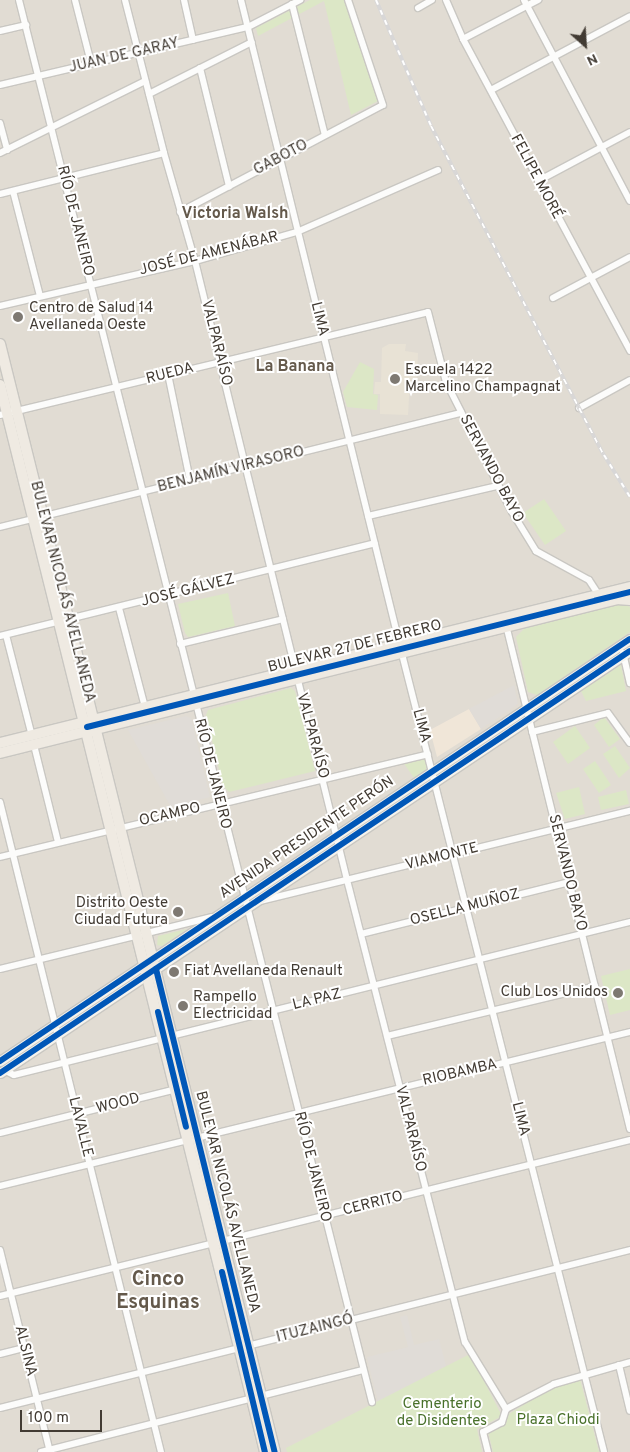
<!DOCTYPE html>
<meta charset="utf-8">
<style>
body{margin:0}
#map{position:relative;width:630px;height:1452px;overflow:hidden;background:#edebe6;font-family:Overpass,sans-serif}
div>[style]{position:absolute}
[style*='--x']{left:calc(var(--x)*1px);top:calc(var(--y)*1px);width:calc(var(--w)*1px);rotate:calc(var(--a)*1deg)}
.residential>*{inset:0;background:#e1dcd3}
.commercial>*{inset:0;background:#f0e6d8}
.industrial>*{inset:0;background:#e0dcd7}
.education>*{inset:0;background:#e8e2d5}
.green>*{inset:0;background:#dce7c6}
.roads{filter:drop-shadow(1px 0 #c9c7c2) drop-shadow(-1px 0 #c9c7c2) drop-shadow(0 1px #c9c7c2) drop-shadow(0 -1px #c9c7c2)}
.minor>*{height:6px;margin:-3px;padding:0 3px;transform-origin:3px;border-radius:3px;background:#fcfcfb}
.secondary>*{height:9px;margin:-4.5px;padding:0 4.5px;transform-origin:4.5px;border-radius:4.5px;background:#f5f3ed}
.primary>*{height:10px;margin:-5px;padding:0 5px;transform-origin:5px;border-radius:5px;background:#efeae2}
.rail>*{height:4px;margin-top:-2px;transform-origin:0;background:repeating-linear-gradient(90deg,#fff 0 5.5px,#d8d7d7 0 11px);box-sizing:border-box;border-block:1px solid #d8d7d7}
.cycleway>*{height:6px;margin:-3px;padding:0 3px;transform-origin:3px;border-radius:3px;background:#0057b8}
.dots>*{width:14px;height:14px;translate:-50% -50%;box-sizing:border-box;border:2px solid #fff;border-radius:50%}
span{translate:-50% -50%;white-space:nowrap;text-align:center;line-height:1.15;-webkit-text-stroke:4px #fff;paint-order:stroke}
.street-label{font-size:15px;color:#423b33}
.poi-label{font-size:15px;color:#423b33}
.left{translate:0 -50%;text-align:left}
.right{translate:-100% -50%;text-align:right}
.park-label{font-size:15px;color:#48702a}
.neighbourhood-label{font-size:16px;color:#64594b;font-weight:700}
.district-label{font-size:20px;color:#64594b;font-weight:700}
.north{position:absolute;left:560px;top:20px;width:50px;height:50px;-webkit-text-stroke:4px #fff;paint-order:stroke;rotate:154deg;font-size:14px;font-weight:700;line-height:20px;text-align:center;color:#423b33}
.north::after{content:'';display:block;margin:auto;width:18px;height:22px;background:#423b33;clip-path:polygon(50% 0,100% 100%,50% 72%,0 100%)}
.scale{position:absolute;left:20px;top:1410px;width:82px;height:22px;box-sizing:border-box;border:2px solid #423b33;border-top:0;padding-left:6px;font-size:15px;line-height:18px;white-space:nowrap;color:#423b33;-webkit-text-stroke:4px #fff;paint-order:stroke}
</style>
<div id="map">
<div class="residential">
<i style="clip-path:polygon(0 0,630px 0,630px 1452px,0 1452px)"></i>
</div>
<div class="commercial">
<i style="clip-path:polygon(469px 709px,481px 729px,437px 757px,430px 730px)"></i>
</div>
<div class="industrial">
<i style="clip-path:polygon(514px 685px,518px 704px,481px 729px,469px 709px)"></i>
<i style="clip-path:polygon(186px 716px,191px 718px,210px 797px,171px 807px,128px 730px)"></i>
<i style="clip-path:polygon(407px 1315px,414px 1345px,439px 1339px,446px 1366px,378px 1402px,367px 1357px,408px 1347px,400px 1317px)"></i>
</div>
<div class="education">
<i style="clip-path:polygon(389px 344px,406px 344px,405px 351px,418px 353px,417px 379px,410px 380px,408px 415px,380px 414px,380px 394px,374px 394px,375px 382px,381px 382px,382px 348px)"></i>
</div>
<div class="green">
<i style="clip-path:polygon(310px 0,344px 0,364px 53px,380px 100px,351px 115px,324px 1px,258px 36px,256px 28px)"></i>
<i style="clip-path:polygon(360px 362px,374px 369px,373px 394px,378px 395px,377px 410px,347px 407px,343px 392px)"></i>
<i style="clip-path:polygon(544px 499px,566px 531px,545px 545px,523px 513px)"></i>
<i style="clip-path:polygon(228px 593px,235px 626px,188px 637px,185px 633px,178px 604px)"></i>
<i style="clip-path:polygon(620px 603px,630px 607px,630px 632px,537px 695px,528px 692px,516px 637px,524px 629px)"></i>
<i style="clip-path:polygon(621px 665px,626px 691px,586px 701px,581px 691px)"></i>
<i style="clip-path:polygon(291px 688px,295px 691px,315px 771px,229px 792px,223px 786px,206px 715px,208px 710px)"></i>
<i style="clip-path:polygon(604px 717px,620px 739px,609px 747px,594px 725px)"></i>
<i style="clip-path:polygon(575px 726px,590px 748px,568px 764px,553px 742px)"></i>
<i style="clip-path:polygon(615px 746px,630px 768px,619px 778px,603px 754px)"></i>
<i style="clip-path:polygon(424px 758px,427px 761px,426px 770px,414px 778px,403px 762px)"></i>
<i style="clip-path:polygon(595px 761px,611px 785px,599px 793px,583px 769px)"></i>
<i style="clip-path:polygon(579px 787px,585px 814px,565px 819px,556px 793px)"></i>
<i style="clip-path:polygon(626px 790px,629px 804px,601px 810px,598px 797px)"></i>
<i style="clip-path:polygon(187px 929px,162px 946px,157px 945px,158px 936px)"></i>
<i style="clip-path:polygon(630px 969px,630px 1010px,610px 1015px,601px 976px)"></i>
<i style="clip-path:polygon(470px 1354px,502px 1416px,477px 1429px,482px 1452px,287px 1452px,286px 1448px)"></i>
<i style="clip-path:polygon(580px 1379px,599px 1452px,493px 1452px,488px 1431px,503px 1423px,509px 1414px,556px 1385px)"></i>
</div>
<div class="roads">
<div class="minor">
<i style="--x:19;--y:0;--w:1446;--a:75.87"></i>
<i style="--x:75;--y:0;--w:65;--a:75.7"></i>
<i style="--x:125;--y:0;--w:158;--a:75.7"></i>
<i style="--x:164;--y:153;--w:112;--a:74"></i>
<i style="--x:195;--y:261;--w:637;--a:76.2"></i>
<i style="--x:347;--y:880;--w:477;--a:75.7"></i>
<i style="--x:465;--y:1342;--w:79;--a:58.5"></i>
<i style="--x:506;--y:1409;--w:14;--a:107"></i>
<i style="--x:502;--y:1422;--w:21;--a:152"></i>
<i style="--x:483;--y:1432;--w:21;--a:76"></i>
<i style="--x:184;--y:0;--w:41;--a:77.3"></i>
<i style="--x:241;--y:0;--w:674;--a:76.17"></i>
<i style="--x:402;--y:654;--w:823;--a:75.79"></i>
<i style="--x:446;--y:0;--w:43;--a:66.4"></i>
<i style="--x:463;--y:39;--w:354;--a:61.8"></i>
<i style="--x:524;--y:0;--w:227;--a:62.2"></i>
<i style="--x:292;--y:4;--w:135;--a:75.9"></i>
<i style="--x:418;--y:8;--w:16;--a:-30"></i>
<i style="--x:0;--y:31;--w:27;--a:-13"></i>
<i style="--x:463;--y:39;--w:85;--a:-27.5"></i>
<i style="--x:200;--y:68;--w:122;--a:76.2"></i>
<i style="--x:0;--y:85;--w:255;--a:-13.2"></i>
<i style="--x:248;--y:27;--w:59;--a:-27.4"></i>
<i style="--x:491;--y:90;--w:157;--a:-28"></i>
<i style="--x:149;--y:94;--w:115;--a:-26.8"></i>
<i style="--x:0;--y:123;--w:28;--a:75"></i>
<i style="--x:0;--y:153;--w:162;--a:-26.4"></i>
<i style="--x:538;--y:181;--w:104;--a:-28"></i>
<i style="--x:13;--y:191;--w:108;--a:75.6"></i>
<i style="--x:0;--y:194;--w:169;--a:-14"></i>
<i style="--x:180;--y:212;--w:229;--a:-27.8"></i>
<i style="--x:383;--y:105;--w:111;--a:-108.4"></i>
<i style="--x:553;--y:298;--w:87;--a:-28"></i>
<i style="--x:0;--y:306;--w:200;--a:-13"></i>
<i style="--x:195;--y:261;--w:106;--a:-15.9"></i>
<i style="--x:297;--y:232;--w:154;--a:-23.7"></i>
<i style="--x:168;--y:374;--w:108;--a:78.3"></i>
<i style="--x:579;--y:408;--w:58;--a:-28.8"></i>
<i style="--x:0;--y:415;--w:440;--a:-13.5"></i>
<i style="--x:428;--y:312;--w:72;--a:75.6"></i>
<i style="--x:446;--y:382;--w:146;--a:63.1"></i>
<i style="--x:512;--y:512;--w:46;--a:58.4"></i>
<i style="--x:536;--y:551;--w:60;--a:28.7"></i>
<i style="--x:589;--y:580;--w:17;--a:57"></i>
<i style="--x:368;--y:516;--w:132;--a:-13.1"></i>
<i style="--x:0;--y:527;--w:475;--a:-13.9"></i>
<i style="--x:119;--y:608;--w:102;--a:75.3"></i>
<i style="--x:506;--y:625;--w:519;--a:76.18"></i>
<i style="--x:6;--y:635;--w:104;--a:75.6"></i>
<i style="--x:0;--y:636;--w:386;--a:-13.9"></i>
<i style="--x:180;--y:644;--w:106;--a:-13.6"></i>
<i style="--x:623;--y:653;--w:31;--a:77"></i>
<i style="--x:532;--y:732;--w:78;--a:-14"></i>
<i style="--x:608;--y:713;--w:37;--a:54"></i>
<i style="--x:34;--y:745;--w:100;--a:76.1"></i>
<i style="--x:0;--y:802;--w:670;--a:76.09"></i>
<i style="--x:0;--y:857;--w:440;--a:-13.5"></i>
<i style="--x:260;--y:901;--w:381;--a:-13.7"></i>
<i style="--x:147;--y:933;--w:67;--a:-13.8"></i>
<i style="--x:361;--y:934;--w:214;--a:-14"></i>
<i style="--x:0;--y:969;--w:143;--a:-13.7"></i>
<i style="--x:387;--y:1036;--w:214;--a:-13.5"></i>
<i style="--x:4;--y:1070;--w:11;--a:27"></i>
<i style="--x:14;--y:1075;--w:635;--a:-13.95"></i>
<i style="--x:0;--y:1133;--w:182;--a:-14"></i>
<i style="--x:0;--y:1186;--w:649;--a:-13.74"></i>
<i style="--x:0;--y:1250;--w:208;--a:76.1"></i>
<i style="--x:0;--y:1296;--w:649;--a:-13.91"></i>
<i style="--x:0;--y:1354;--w:25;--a:-14"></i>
<i style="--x:619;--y:1365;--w:47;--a:76.6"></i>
<i style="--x:0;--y:1408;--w:650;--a:-14.08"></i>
<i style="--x:506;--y:1409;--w:54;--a:-27.5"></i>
<i style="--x:554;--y:1384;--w:79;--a:-16.1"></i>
<i style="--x:41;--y:1452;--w:332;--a:-14.3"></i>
</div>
<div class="secondary">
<i style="--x:0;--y:1061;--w:758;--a:-33.82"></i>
<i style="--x:0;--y:1073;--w:758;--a:-33.82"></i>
</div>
<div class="primary">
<i style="--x:0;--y:344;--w:1142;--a:76.06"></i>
<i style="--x:0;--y:385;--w:1099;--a:76.05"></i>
<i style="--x:0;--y:743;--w:649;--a:-13.91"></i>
<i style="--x:0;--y:753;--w:636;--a:-14.01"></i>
<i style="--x:617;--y:599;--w:13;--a:4"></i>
</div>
</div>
<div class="rail">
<i style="--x:376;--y:0;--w:137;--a:66.4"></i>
<i style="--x:431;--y:126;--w:372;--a:62.3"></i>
<i style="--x:604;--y:455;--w:49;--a:58.2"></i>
</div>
<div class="cycleway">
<i style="--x:87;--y:727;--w:560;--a:-13.96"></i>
<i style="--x:156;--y:969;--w:497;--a:76.2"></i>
<i style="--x:158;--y:1012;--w:118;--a:76.3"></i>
<i style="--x:0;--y:1061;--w:758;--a:-33.82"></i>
<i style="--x:0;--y:1073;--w:758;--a:-33.82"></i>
<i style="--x:222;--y:1272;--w:185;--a:76.6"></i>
</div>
<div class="dots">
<i style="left:18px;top:317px;background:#7e7972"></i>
<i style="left:395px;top:379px;background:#7e7972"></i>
<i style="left:178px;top:912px;background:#7e7972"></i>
<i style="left:174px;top:972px;background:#7e7972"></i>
<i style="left:618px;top:993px;background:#7e7972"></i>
<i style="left:183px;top:1006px;background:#7e7972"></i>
</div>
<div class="street-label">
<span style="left:124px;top:56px;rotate:-13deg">JUAN DE GARAY</span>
<span style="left:281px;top:158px;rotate:-28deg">GABOTO</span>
<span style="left:536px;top:177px;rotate:62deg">FELIPE MORÉ</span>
<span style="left:75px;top:221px;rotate:76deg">RÍO DE JANEIRO</span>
<span style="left:209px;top:254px;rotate:-14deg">JOSÉ DE AMENÁBAR</span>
<span style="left:319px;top:319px;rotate:76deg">LIMA</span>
<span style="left:216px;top:343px;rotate:76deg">VALPARAÍSO</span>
<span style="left:170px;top:374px;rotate:-14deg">RUEDA</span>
<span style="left:491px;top:469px;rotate:62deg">SERVANDO BAYO</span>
<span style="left:231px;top:470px;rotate:-14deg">BENJAMÍN VIRASORO</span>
<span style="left:188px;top:591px;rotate:-14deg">JOSÉ GÁLVEZ</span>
<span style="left:62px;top:592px;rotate:76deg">BULEVAR NICOLÁS AVELLANEDA</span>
<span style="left:355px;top:647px;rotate:-14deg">BULEVAR 27 DE FEBRERO</span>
<span style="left:421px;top:726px;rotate:75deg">LIMA</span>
<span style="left:312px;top:736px;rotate:75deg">VALPARAÍSO</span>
<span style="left:212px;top:774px;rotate:76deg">RÍO DE JANEIRO</span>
<span style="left:170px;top:815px;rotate:-13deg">OCAMPO</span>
<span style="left:307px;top:838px;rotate:-34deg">AVENIDA PRESIDENTE PERÓN</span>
<span style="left:442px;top:857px;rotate:-14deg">VIAMONTE</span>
<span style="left:567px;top:873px;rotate:76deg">SERVANDO BAYO</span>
<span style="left:465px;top:908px;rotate:-14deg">OSELLA MUÑOZ</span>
<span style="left:317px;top:1000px;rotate:-14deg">LA PAZ</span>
<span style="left:460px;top:1073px;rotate:-13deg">RIOBAMBA</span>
<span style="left:118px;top:1104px;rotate:-14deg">WOOD</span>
<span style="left:520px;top:1119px;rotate:76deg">LIMA</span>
<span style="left:80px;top:1127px;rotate:76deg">LAVALLE</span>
<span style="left:410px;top:1129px;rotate:76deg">VALPARAÍSO</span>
<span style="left:312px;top:1167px;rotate:76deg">RÍO DE JANEIRO</span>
<span style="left:227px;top:1202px;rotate:76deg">BULEVAR NICOLÁS AVELLANEDA</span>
<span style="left:373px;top:1204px;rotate:-14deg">CERRITO</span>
<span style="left:315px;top:1329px;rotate:-14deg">ITUZAINGÓ</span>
<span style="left:25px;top:1351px;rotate:76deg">ALSINA</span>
</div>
<div class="poi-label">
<span class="left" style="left:29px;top:317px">Centro de Salud 14<br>Avellaneda Oeste</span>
<span class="left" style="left:405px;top:379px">Escuela 1422<br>Marcelino Champagnat</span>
<span class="right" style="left:168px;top:912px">Distrito Oeste<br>Ciudad Futura</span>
<span class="left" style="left:184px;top:972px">Fiat Avellaneda Renault</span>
<span class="right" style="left:608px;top:993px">Club Los Unidos</span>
<span class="left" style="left:193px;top:1006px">Rampello<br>Electricidad</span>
</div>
<div class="park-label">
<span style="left:442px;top:1413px">Cementerio<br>de Disidentes</span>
<span style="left:558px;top:1421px">Plaza Chiodi</span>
</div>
<div class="neighbourhood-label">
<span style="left:235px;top:214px">Victoria Walsh</span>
<span style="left:295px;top:367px">La Banana</span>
</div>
<div class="district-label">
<span style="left:158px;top:1292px">Cinco<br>Esquinas</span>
</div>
<div class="north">N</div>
<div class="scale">100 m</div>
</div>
